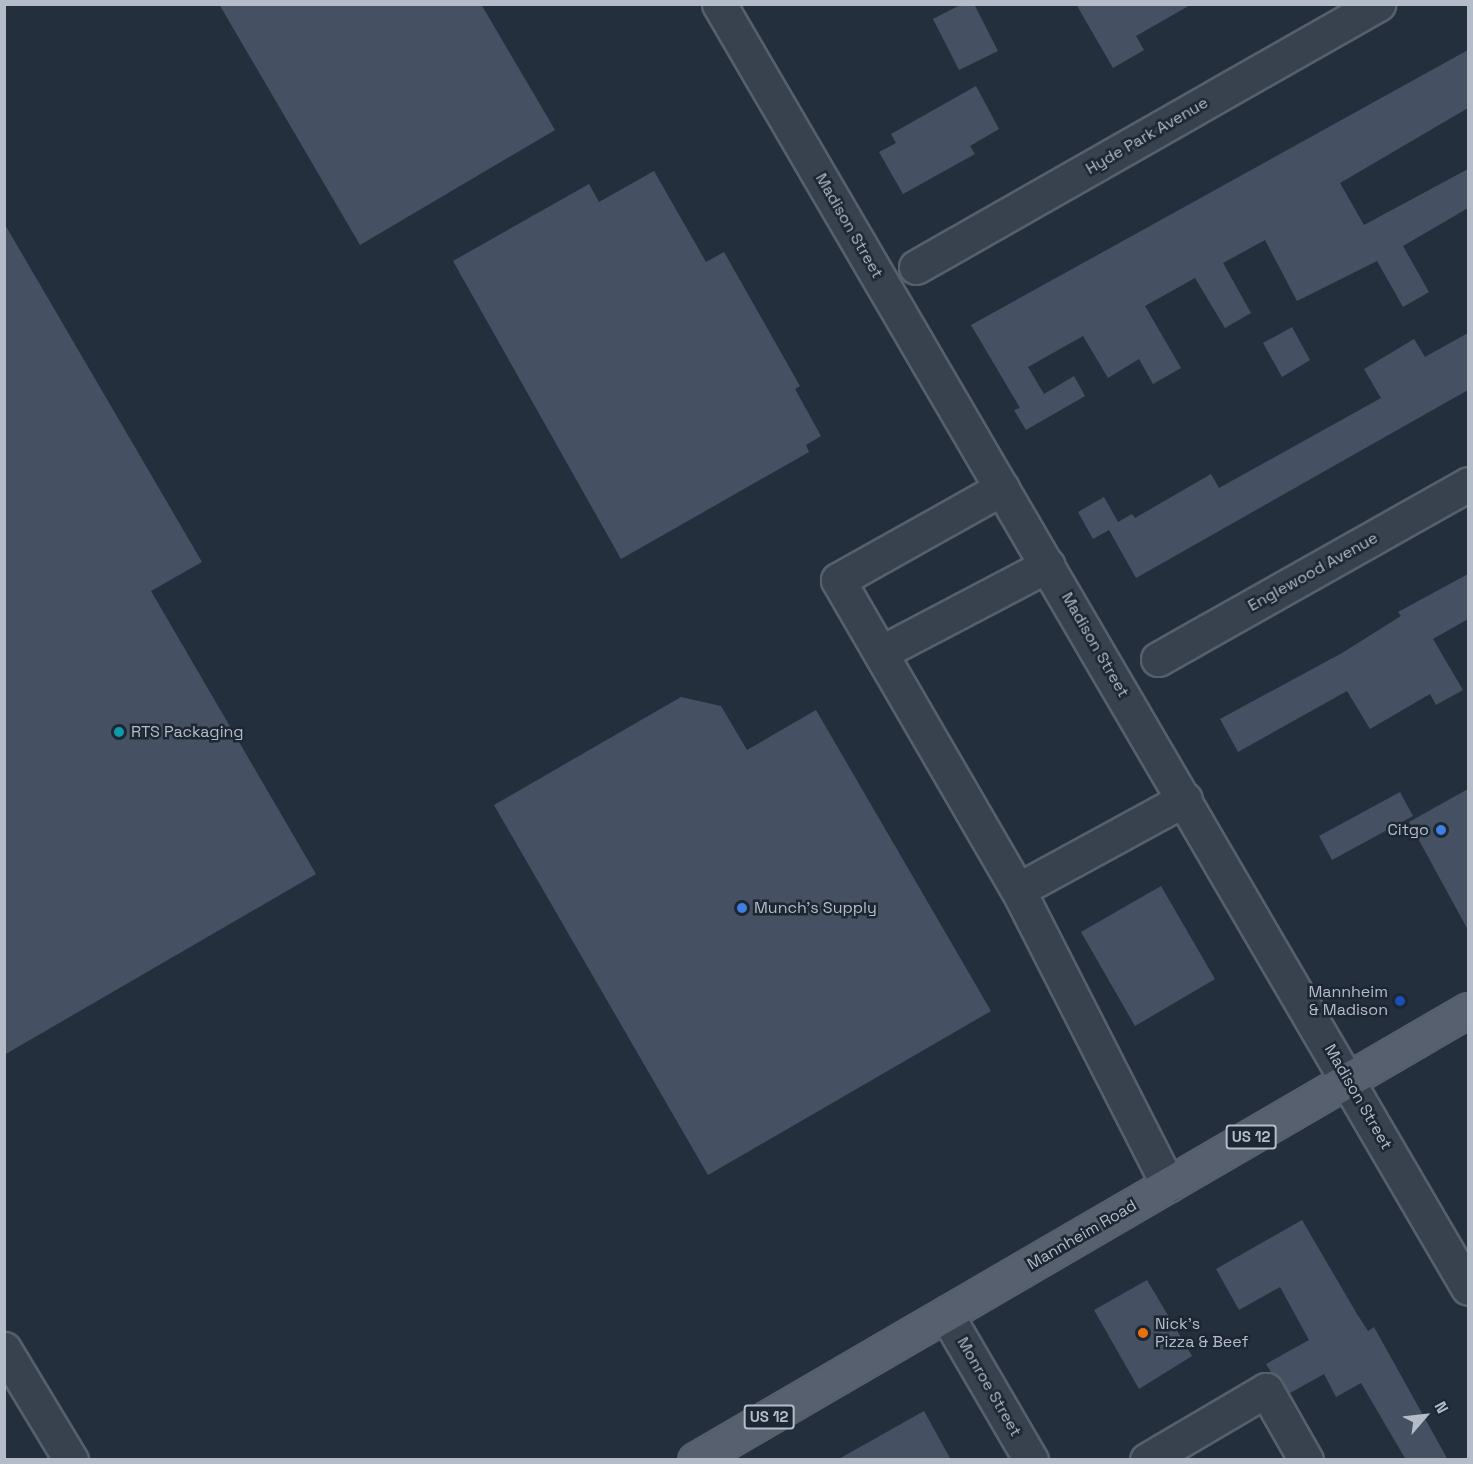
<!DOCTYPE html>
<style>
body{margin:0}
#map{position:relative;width:1473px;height:1464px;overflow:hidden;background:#242f3e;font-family:"Space Grotesk",sans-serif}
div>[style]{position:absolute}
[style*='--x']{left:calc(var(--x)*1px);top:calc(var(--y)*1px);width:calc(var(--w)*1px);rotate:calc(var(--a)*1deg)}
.building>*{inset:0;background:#455162}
.roads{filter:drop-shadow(2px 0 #565f6c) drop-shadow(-2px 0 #565f6c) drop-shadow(0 2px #565f6c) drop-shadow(0 -2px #565f6c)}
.minor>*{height:33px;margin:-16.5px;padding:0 16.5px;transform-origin:16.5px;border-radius:16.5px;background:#38414e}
.major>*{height:33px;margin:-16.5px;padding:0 16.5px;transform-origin:16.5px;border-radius:16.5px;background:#56606e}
.dots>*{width:16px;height:16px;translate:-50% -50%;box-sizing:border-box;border:3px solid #1d2633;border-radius:50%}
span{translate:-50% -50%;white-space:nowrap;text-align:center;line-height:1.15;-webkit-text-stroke:5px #1d2633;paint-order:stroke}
.shield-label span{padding:2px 4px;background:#1d2633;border:2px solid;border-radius:4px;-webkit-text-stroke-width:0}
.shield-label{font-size:15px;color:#b4bcc9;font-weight:700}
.street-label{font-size:16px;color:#b4bcc9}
.poi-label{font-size:16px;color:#b4bcc9}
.left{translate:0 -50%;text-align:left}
.right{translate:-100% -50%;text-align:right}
.frame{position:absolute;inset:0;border:6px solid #b4bcc9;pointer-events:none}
.north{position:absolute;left:1395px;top:1386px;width:60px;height:60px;-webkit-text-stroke:4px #1d2633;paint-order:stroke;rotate:62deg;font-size:16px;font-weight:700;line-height:24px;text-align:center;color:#b4bcc9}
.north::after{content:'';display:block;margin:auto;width:21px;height:27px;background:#b4bcc9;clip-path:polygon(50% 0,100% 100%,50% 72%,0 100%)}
</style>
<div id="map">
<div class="building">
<i style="clip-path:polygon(219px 4px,481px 4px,555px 130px,360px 245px)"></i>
<i style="clip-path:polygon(962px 4px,974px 4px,998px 51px,959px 70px,933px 19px)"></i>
<i style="clip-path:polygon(1076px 4px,1192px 4px,1136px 36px,1144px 50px,1113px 68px)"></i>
<i style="clip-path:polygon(1468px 50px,1468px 108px,1340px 183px,1364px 225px,1468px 169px,1468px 208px,1403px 246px,1429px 292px,1403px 307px,1377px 261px,1297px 301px,1265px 240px,1223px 263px,1251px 313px,1225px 328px,1195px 278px,1145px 306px,1181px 368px,1153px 384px,1139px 359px,1108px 378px,1083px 336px,1028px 367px,1044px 394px,1074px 376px,1085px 396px,1026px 430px,1014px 410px,1020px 408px,971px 325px)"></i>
<i style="clip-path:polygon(976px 86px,999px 129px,970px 146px,975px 154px,903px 194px,879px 152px,896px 143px,891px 134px)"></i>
<i style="clip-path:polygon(654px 171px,706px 262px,724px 252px,800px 386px,795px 389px,821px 436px,806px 445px,809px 452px,621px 559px,453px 261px,589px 184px,599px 202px)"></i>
<i style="clip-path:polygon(4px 223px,202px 562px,151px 591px,316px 874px,4px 1055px)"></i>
<i style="clip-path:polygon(1292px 327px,1310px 360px,1282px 377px,1263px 343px)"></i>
<i style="clip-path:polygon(1468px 333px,1468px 390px,1136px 578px,1109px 530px,1093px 539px,1078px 512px,1104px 497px,1118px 522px,1132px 514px,1135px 518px,1211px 474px,1219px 488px,1381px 398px,1364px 369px,1414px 339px,1425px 357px)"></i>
<i style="clip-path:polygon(1468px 574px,1468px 619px,1433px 639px,1463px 690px,1436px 705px,1430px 694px,1370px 729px,1347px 691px,1238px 752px,1220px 719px,1342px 653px,1401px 616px,1398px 612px)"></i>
<i style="clip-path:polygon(681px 697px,721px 706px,747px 750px,816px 710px,991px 1011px,708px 1175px,494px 805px)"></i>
<i style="clip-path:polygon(1468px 789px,1468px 930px,1409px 822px)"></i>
<i style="clip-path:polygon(1400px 792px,1413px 816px,1332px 860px,1319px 836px)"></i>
<i style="clip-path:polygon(1161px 886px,1215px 979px,1135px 1026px,1081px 932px)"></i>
<i style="clip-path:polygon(1302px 1220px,1357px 1314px,1368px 1331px,1374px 1327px,1448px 1460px,1406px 1460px,1361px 1383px,1336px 1397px,1324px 1374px,1290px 1393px,1271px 1372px,1266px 1364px,1309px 1340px,1280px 1287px,1239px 1310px,1216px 1269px)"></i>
<i style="clip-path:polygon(1147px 1280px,1192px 1356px,1139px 1389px,1094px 1310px)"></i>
<i style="clip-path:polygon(924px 1411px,951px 1460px,837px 1460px)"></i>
</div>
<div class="roads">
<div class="minor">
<i style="--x:719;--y:4;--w:1486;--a:59.74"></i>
<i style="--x:916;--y:267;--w:532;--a:-29.65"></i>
<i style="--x:1002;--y:488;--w:188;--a:150.7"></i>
<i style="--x:838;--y:580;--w:358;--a:59.9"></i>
<i style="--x:1018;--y:890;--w:331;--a:63"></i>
<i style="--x:882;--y:652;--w:187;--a:-27.7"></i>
<i style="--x:1158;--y:659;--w:356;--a:-29.4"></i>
<i style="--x:1018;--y:890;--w:190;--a:-28.6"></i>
<i style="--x:946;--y:1314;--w:169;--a:59.8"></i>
<i style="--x:4;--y:1349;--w:130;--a:58.9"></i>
<i style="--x:1147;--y:1460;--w:138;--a:-30.5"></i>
<i style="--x:1266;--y:1390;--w:81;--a:60.3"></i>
</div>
<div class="major">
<i style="--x:695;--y:1460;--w:894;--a:-30.21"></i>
</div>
</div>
<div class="dots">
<i style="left:119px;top:732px;background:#0f9aa8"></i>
<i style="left:1441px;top:830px;background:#3f7fe0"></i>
<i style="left:742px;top:908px;background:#3f7fe0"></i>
<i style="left:1400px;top:1001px;background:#1a4fb4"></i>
<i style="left:1143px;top:1333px;background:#e8710a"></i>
</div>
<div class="shield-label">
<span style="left:1251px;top:1137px">US 12</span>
<span style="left:769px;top:1417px">US 12</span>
</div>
<div class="street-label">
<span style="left:1147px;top:136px;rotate:-30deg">Hyde Park Avenue</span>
<span style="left:849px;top:226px;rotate:60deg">Madison Street</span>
<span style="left:1313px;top:572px;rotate:-29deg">Englewood Avenue</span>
<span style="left:1095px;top:645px;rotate:60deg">Madison Street</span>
<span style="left:1358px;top:1097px;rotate:60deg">Madison Street</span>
<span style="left:1082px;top:1235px;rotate:-30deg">Mannheim Road</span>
<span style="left:989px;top:1387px;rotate:60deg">Monroe Street</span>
</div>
<div class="poi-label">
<span class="left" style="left:131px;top:732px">RTS Packaging</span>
<span class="right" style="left:1429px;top:830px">Citgo</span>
<span class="left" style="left:754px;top:908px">Munch's Supply</span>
<span class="right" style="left:1388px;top:1001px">Mannheim<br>&amp; Madison</span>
<span class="left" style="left:1155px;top:1333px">Nick's<br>Pizza &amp; Beef</span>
</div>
<div class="frame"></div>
<div class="north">N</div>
</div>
